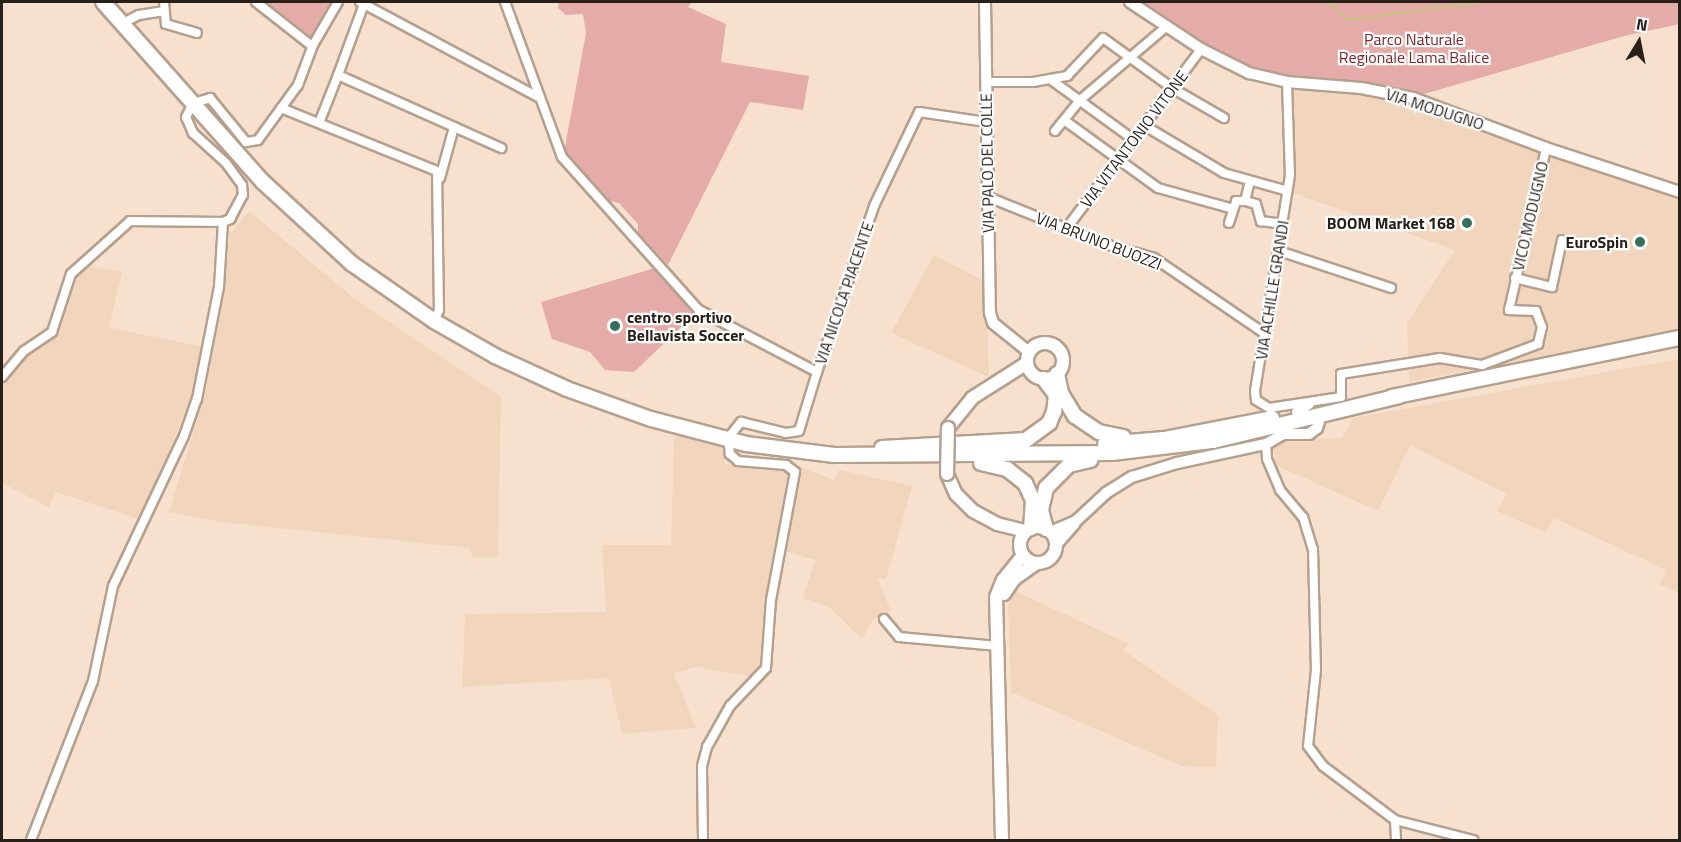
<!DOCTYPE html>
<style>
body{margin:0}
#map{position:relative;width:1681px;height:842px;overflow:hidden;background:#f7e1ce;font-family:"Titillium Web",sans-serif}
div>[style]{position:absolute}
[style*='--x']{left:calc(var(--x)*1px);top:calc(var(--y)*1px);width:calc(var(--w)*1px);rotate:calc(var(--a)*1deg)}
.built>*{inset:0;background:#f2d5bd}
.green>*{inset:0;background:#e4aba9}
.stream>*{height:2px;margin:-1px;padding:0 1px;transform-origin:1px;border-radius:1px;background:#c9c580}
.roads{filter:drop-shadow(2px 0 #b5a08e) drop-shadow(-2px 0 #b5a08e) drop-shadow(0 2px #b5a08e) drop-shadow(0 -2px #b5a08e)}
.minor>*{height:8px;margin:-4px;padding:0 4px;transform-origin:4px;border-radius:4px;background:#fff}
.tertiary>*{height:10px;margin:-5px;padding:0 5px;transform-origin:5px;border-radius:5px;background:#fff}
.secondary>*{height:12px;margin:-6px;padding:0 6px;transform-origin:6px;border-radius:6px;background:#fff}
.secondary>.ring{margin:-6px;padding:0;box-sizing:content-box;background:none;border:12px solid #fff;border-radius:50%}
.primary>*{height:14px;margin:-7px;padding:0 7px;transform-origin:7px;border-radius:7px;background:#fff}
.bridges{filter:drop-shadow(2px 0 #b5a08e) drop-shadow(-2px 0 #b5a08e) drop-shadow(0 2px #b5a08e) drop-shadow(0 -2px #b5a08e)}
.secondary-bridge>*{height:12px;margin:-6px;padding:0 6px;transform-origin:6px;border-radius:6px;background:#fff}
.dots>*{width:16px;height:16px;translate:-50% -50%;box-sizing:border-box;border:3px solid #fff;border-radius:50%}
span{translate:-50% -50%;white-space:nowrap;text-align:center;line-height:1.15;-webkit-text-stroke:4.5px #fff;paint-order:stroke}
.park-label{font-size:16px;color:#7d262c}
.street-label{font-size:16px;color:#282019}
.poi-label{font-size:16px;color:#282019;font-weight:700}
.right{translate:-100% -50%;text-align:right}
.left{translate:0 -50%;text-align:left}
.frame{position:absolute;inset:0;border:3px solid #282019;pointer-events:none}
.north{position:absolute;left:1609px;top:12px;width:60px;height:60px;-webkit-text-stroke:4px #fff;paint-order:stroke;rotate:10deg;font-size:16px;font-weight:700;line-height:24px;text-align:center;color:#282019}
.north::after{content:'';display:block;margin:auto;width:21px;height:27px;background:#282019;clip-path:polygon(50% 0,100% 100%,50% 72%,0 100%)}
</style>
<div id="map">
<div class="built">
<i style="clip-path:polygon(1290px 76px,1403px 90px,1679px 188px,1679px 330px,1409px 382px,1407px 323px,1455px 250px,1293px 193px)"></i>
<i style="clip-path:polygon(249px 211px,354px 298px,501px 397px,498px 557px,473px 558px,469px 548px,221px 522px,169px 512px,206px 391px,230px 234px)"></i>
<i style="clip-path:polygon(934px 255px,986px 282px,989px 377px,891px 333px)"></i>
<i style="clip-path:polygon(87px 265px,122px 272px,109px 328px,204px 347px,193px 391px,142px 520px,56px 492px,49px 507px,2px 483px,2px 381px,6px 381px,23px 357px,60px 330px,73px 280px)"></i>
<i style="clip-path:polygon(1679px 359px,1679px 593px,1659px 584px,1666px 570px,1554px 518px,1545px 532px,1497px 511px,1507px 494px,1410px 445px,1378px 511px,1277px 466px,1272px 445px,1292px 440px,1342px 438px,1353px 418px)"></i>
<i style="clip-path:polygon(674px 435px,723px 445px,725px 464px,801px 467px,834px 480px,839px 470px,912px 486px,886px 579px,877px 578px,891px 611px,873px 620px,862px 639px,829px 607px,803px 598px,815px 560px,786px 551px,766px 679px,697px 667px,674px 673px,696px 728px,622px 734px,609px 678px,462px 687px,465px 614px,606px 612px,602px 545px,671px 545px)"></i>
<i style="clip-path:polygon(1015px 591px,1129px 644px,1123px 650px,1218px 715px,1216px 767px,1182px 766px,1011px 692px,1008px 606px)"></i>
</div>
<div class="green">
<i style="clip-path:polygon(260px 2px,333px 2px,310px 42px)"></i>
<i style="clip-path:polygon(559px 2px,692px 2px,688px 7px,726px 24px,721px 62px,809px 76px,803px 110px,750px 102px,668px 265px,638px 232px,638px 224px,619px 203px,609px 201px,564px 152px,586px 33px,583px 14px,566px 15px,558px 8px)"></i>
<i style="clip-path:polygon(1132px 2px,1679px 2px,1680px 24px,1624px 36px,1417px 96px,1298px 78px,1221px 60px)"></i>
<i style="clip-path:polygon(658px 267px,695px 314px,634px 372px,605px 370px,590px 352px,552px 339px,541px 302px)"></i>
</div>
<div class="stream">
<i style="--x:1328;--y:2;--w:27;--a:42"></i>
<i style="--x:1348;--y:20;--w:136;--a:-7.6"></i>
</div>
<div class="roads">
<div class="minor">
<i style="--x:164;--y:2;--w:22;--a:85"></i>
<i style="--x:166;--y:24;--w:32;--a:16"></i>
<i style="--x:256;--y:2;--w:71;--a:38.2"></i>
<i style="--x:360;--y:2;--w:204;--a:28.1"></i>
<i style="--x:505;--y:2;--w:165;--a:69.8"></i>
<i style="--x:562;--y:157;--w:205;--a:48.2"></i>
<i style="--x:699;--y:310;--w:133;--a:27.7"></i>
<i style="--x:817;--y:372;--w:176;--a:-71"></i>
<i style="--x:874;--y:206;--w:104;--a:-64.4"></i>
<i style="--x:919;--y:112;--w:68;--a:8.5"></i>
<i style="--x:364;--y:4;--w:76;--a:110.1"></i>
<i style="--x:338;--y:75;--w:179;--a:24.1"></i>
<i style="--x:123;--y:23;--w:18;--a:-27"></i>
<i style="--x:139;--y:15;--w:24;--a:-9"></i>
<i style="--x:1050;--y:79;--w:104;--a:36"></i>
<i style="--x:986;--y:82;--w:47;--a:0"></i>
<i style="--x:1033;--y:82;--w:35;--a:-10"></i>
<i style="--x:1067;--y:76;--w:52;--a:-46.5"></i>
<i style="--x:1103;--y:38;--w:85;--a:35.9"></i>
<i style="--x:1172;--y:88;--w:60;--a:30"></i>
<i style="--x:1287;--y:82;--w:93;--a:88.2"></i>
<i style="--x:1290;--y:175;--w:219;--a:99.2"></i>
<i style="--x:1255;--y:391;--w:9;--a:84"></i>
<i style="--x:1256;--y:400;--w:15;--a:32"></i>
<i style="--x:1269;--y:408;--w:73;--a:-8.7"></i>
<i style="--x:1341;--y:397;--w:23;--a:-90"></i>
<i style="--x:1341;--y:374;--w:100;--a:-9.2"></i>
<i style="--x:1440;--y:358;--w:43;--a:9.5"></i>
<i style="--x:1482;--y:365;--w:60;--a:-20.6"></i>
<i style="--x:1538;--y:344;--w:17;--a:-77"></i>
<i style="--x:1542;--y:327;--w:17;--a:-111"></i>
<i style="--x:1536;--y:311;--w:27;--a:-178"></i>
<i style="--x:1509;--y:310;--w:166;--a:-77.1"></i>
<i style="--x:281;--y:108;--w:168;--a:22"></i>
<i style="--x:437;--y:171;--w:139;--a:89.2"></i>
<i style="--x:439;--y:310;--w:12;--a:114"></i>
<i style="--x:1064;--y:120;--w:116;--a:35.9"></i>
<i style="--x:1158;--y:188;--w:78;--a:15.6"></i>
<i style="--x:319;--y:123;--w:52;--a:-68.4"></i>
<i style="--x:1145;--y:126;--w:92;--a:30.7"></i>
<i style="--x:1224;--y:173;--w:66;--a:15.7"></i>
<i style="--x:1055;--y:131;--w:38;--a:-51"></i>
<i style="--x:1079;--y:101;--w:116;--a:-40.4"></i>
<i style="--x:440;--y:178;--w:53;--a:-74.6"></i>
<i style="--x:988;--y:197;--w:126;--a:21.9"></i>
<i style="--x:1105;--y:244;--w:51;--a:15.9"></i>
<i style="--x:1154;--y:258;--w:133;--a:34.3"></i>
<i style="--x:1245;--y:201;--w:11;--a:15"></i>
<i style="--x:1256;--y:204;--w:18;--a:74"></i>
<i style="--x:1261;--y:221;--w:22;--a:8"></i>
<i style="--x:1229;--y:223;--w:23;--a:-72"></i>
<i style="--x:1236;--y:201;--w:9;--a:0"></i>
<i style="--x:1245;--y:201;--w:21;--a:-76"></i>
<i style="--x:1066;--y:229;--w:225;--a:-53.1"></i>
<i style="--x:1279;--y:251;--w:118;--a:18.3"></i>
<i style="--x:1515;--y:278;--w:38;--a:14"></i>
<i style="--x:1552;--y:287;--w:48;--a:-78"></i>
<i style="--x:2;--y:377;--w:34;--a:-50"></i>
<i style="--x:24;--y:351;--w:34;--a:-34"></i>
<i style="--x:52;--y:332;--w:61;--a:-71.9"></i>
<i style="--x:71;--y:274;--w:79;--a:-41.9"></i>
<i style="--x:130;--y:221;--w:93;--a:0.6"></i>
<i style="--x:1266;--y:444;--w:15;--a:86"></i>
<i style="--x:1267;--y:459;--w:34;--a:67"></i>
<i style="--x:1280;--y:490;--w:35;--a:50"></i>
<i style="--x:1303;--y:517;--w:34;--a:73"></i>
<i style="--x:1313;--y:549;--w:121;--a:88.6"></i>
<i style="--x:1316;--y:670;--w:76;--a:96"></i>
<i style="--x:1308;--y:746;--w:25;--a:53"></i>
<i style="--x:1323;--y:766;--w:90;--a:36.9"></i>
<i style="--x:1395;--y:820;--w:20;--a:87"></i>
<i style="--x:884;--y:619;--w:23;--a:50"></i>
<i style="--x:899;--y:637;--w:99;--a:5.2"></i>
<i style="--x:1395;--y:820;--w:81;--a:14.4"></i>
<i style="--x:31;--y:840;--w:171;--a:-68.7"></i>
<i style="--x:93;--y:681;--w:97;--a:-78.1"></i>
<i style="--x:113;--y:586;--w:166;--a:-64.7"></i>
<i style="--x:184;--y:436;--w:39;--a:-71"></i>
<i style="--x:197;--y:399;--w:114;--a:-78.9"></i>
<i style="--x:219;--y:287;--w:65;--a:-86.5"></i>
<i style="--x:223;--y:222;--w:8;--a:-23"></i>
<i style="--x:230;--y:219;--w:27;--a:-62"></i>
<i style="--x:243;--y:195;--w:10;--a:-96"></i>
<i style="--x:242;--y:185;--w:27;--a:-126"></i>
<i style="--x:226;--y:163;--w:45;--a:-137.7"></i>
<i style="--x:193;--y:133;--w:17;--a:-114"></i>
<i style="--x:186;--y:117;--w:16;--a:-63"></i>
<i style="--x:193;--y:103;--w:18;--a:-16"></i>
<i style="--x:210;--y:98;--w:57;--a:50.7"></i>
<i style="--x:246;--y:142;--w:12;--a:-9"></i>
<i style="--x:258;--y:140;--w:68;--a:-54"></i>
<i style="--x:298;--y:85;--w:43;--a:-69.4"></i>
<i style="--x:313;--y:45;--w:50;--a:-59.8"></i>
<i style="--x:703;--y:840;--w:74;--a:-90.8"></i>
<i style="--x:702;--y:766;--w:20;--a:-75"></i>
<i style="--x:707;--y:747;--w:47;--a:-60.7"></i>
<i style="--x:730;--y:706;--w:52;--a:-46.5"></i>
<i style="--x:766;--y:668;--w:68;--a:-85.8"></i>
<i style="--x:771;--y:600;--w:130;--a:-79.4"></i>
<i style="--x:795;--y:472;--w:11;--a:-142"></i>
<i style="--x:786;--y:465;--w:48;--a:-175.2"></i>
<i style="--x:738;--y:461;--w:11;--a:-139"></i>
<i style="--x:730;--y:454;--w:16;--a:-97"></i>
<i style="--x:728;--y:438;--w:21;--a:-51"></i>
<i style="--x:741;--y:422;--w:46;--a:13.7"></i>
<i style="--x:786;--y:433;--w:13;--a:-9"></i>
<i style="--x:799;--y:431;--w:62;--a:-73"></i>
</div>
<div class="tertiary">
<i style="--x:985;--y:2;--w:311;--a:89.1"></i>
<i style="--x:990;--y:313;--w:10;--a:73"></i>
<i style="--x:993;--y:323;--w:46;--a:38.9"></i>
<i style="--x:1130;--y:2;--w:85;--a:33.5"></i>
<i style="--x:1201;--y:49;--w:54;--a:26.6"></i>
<i style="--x:1249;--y:73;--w:39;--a:13"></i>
<i style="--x:1287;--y:82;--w:74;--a:4.6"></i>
<i style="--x:1361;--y:88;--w:53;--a:10.9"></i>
<i style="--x:1413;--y:98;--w:142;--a:20.6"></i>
<i style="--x:1546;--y:148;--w:141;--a:18.2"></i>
<i style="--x:1297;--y:412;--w:14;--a:-34"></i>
<i style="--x:1050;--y:532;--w:28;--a:-23"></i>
<i style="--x:1076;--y:521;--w:41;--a:-43"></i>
<i style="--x:1106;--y:493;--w:31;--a:-32"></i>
<i style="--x:1132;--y:477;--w:47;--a:-17.3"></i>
<i style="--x:1177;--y:463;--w:91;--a:-12.1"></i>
<i style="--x:1266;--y:444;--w:20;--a:-30"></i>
<i style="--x:1283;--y:434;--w:26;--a:0"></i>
<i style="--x:1309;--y:434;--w:10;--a:-37"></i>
<i style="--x:1317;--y:428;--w:14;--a:-73"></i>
<i style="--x:1056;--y:545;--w:28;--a:-49"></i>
</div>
<div class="secondary">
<i class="ring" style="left:1027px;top:343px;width:24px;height:24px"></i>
<i style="--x:948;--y:428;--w:38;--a:-51"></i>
<i style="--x:972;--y:398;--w:65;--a:-32.5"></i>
<i style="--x:947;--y:474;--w:22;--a:66"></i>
<i style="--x:956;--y:494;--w:24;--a:45"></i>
<i style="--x:973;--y:511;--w:27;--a:28"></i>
<i style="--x:997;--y:524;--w:30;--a:14"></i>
<i class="ring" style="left:1020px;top:527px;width:24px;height:24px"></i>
<i style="--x:1004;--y:594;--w:18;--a:-56"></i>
<i style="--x:1014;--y:579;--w:28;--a:-35"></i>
<i style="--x:1002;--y:840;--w:243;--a:-91.4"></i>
<i style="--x:996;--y:597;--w:18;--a:-68"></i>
<i style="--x:1003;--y:580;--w:32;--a:-51"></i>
</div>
<div class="primary">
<i style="--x:103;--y:2;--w:241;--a:48.4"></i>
<i style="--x:263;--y:182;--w:120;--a:42.6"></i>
<i style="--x:351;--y:263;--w:101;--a:34.9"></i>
<i style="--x:434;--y:321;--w:70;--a:29.8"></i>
<i style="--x:495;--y:356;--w:79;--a:24.6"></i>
<i style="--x:567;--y:389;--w:89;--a:19.7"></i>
<i style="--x:651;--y:419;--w:98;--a:14.7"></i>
<i style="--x:746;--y:444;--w:89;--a:7.1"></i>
<i style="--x:834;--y:455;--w:278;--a:-0.4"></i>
<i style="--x:1112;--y:453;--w:102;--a:-6.8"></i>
<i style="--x:1213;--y:441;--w:191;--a:-13.6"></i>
<i style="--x:1057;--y:374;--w:19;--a:78"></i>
<i style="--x:1061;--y:393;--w:27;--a:59"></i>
<i style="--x:1075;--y:416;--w:29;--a:34"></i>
<i style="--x:1099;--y:432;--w:25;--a:12"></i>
<i style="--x:1392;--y:397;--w:294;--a:-11.6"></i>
<i style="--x:1105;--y:444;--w:59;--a:-4.8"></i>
<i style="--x:1164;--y:439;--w:110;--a:-11"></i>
<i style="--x:882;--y:448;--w:144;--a:-3.2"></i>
<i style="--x:1026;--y:440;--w:29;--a:-36"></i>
<i style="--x:1049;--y:423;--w:12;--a:-66"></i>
<i style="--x:1054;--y:412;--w:17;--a:-83"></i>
<i style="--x:1056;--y:395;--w:20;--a:-127"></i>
<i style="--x:981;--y:463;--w:27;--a:13"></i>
<i style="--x:1007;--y:469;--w:23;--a:38"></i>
<i style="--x:1025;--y:483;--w:19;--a:65"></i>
<i style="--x:1033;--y:500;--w:28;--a:94"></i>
<i style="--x:1046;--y:529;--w:20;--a:-105"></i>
<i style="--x:1041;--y:510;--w:23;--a:-77"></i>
<i style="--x:1046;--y:488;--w:33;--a:-45"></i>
<i style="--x:1069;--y:465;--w:22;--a:-13"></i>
</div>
</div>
<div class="bridges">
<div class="secondary-bridge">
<i style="--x:947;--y:474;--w:46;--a:-88.8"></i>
</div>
</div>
<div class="dots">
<i style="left:1467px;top:223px;background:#33705b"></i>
<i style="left:1640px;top:242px;background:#33705b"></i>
<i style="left:615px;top:326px;background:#33705b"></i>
</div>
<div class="park-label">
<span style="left:1414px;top:48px">Parco Naturale<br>Regionale Lama Balice</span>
</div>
<div class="street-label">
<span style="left:1435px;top:109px;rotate:18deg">VIA MODUGNO</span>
<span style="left:1134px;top:139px;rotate:-53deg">VIA VITANTONIO VITONE</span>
<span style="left:987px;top:163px;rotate:-91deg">VIA PALO DEL COLLE</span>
<span style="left:1530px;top:216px;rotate:-77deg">VICO MODUGNO</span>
<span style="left:1099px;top:241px;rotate:21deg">VIA BRUNO BUOZZI</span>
<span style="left:1272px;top:290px;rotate:-81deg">VIA ACHILLE GRANDI</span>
<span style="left:844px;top:293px;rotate:-71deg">VIA NICOLA PIACENTE</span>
</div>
<div class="poi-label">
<span class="right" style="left:1455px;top:223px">BOOM Market 168</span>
<span class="right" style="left:1628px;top:242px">EuroSpin</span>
<span class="left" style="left:627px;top:326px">centro sportivo<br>Bellavista Soccer</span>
</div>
<div class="frame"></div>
<div class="north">N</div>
</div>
